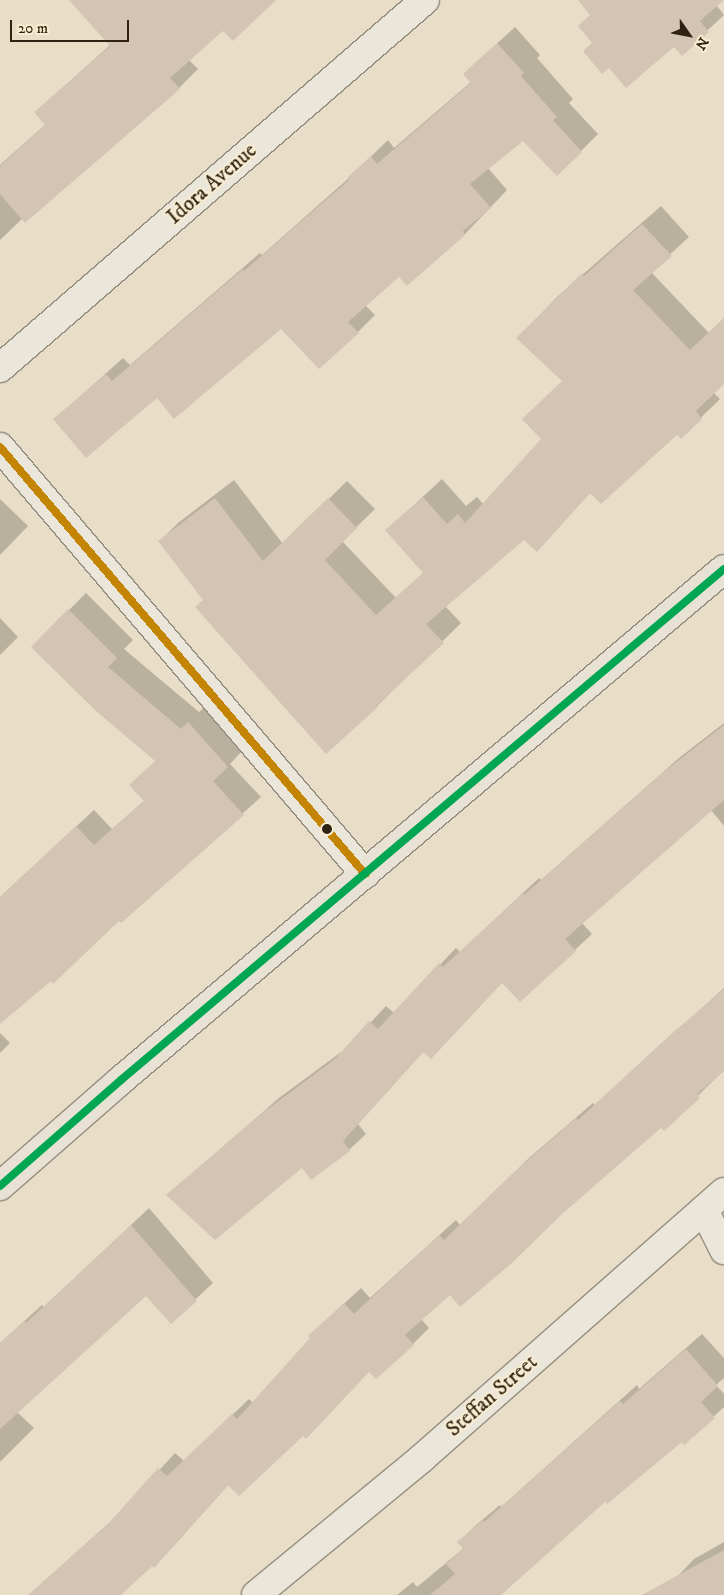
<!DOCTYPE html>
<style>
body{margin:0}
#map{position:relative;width:724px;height:1595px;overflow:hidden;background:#e8ddc6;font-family:"IM FELL DW Pica",serif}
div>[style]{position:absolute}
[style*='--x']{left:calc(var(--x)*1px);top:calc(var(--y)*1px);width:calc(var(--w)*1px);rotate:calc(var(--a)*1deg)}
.shadow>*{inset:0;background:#0003}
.building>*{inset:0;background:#d4c4b3}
.roads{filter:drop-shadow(1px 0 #978f81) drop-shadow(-1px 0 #978f81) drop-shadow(0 1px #978f81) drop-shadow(0 -1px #978f81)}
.minor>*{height:28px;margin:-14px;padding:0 14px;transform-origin:14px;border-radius:14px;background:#ebe6da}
.major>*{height:28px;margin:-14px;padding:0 14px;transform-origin:14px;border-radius:14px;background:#e8e2d4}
.bus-1>*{height:8px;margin:-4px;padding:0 4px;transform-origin:4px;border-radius:4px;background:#c58504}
.bus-2>*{height:8px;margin:-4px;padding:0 4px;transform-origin:4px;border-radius:4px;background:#00a651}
.dots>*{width:14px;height:14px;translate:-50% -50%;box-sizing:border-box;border:2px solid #f9edd1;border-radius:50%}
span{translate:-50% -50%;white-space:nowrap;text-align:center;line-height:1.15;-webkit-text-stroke:4px #f9edd1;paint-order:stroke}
.street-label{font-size:21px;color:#2e2212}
.north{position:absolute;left:664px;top:10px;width:50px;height:50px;-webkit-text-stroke:4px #f9edd1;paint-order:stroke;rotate:123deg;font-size:14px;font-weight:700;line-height:20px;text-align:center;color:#2e2212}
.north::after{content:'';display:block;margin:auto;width:18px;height:22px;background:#2e2212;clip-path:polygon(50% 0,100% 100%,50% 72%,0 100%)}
.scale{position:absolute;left:10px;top:20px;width:119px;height:22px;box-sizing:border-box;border:2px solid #2e2212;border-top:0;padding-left:6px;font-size:15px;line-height:18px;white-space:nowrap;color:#2e2212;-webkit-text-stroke:4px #f9edd1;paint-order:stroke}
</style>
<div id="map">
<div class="shadow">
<i style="clip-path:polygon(81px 0,274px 0,223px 29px,189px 60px,198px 69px,179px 88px,22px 219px,0 240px,0 165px,46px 124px,36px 112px,110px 45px)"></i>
<i style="clip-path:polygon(592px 0,722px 0,716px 5px,724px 15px,682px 54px,674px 45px,593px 43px,591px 14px)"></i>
<i style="clip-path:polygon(515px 27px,540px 55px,537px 58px,573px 99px,569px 103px,598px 134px,581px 151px,523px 139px,488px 168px,507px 190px,465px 234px,407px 284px,399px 275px,365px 305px,375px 315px,358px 332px,282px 327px,157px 396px,55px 419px,123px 358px,130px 365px,260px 253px,262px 255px,349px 178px,388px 140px,394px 148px,471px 82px,464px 74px)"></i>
<i style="clip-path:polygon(661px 206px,689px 237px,651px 272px,709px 333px,724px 318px,724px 382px,714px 393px,720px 399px,681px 437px,677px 433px,591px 492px,537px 550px,524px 538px,445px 606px,461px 623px,377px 706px,326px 752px,160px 541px,178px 523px,234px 480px,283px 544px,347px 481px,375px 509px,342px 541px,396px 598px,424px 572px,387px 530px,442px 479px,466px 506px,477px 497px,484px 505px,543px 439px,563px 381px,518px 338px,557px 297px)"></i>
<i style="clip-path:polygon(0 499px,28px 526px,0 555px)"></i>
<i style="clip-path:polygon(86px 593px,133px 640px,124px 649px,199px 712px,206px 706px,244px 749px,230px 764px,261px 797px,122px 922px,119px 919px,0 1022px,0 897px,94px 810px,112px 829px,145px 800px,156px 760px,32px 647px)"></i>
<i style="clip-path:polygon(0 618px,18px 637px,0 655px)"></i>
<i style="clip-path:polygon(724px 723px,724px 826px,711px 810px,582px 923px,592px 934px,520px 1001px,503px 982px,424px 1051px,358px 1124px,366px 1134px,349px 1150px,311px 1179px,302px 1167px,168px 1195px,279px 1098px,348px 1047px,386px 1006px,394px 1013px,456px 948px,460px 952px,539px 878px,541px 880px,679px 758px)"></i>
<i style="clip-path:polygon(724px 988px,724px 1070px,664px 1129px,661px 1126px,450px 1293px,421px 1319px,429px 1328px,413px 1344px,376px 1377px,369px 1371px,303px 1434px,229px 1484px,170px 1550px,119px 1595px,59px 1595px,62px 1565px,118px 1515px,175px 1453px,184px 1461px,249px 1399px,253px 1403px,311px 1338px,309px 1336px,361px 1288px,370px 1298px,456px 1220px,460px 1225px,529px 1158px,593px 1103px,595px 1105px)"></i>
<i style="clip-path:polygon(0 1033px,10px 1043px,0 1053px)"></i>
<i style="clip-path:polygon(149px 1208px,213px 1283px,171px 1322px,146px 1294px,17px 1412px,34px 1428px,0 1462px,0 1343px,42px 1305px,44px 1307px)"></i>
<i style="clip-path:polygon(702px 1334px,724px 1358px,724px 1378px,716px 1385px,724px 1394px,724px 1407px,684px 1443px,682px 1440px,605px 1500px,500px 1595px,397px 1595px,413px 1582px,417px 1587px,464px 1548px,459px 1542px,475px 1526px,500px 1505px,501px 1507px,637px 1385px,639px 1389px)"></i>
<i style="clip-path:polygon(724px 1542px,724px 1595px,685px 1595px,676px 1578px,694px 1559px)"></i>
</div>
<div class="building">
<i style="clip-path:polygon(69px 0,276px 0,233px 41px,223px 31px,170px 78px,180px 89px,25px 223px,0 194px,0 166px,45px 125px,34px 112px,110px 46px)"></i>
<i style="clip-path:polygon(578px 0,724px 0,700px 21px,709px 32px,682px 56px,674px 47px,626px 88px,609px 68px,602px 74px,583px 51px,592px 43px,578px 26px,590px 15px)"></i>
<i style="clip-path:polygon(497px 43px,524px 73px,521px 76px,557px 117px,553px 120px,582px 152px,557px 176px,523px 141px,470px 184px,491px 208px,463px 231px,465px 235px,407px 286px,399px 277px,348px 322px,359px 333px,319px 369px,281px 329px,174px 419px,157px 398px,86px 458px,53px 419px,106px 374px,112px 381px,243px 269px,244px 271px,349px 180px,347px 178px,371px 156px,377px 164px,471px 83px,463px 74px)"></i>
<i style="clip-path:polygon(642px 224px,672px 256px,633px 290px,690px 350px,724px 318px,724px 384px,696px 411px,702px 419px,681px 439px,677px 435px,601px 504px,590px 493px,537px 552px,524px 540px,426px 624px,444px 643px,376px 706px,378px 707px,326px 754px,195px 607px,203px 600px,158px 541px,215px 498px,263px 561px,328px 498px,357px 528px,325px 560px,376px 615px,423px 573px,385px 530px,423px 497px,447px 524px,458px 514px,465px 523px,541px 439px,522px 419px,562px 381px,516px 338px,581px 274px,584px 276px)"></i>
<i style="clip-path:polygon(68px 609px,117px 658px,108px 667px,181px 729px,188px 722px,228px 767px,213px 781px,244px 815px,121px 923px,119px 921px,53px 984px,51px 981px,0 1024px,0 897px,76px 826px,94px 845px,144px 801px,129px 785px,155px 761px,96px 711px,31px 647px)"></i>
<i style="clip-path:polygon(724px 725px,724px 800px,565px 939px,576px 951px,520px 1002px,502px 983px,431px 1059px,423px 1052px,343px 1141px,350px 1151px,311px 1180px,302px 1168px,215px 1240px,166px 1195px,261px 1114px,335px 1059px,369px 1021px,378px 1029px,439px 963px,443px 967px,523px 893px,524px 895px,661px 774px)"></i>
<i style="clip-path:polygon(724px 989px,724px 1071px,697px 1094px,700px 1098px,664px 1131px,661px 1128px,562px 1214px,513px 1262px,460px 1307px,450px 1295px,405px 1335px,414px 1345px,376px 1379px,369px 1372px,306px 1439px,303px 1436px,239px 1496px,228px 1485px,154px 1568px,152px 1566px,121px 1595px,28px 1595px,109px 1523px,158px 1468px,167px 1476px,232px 1414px,237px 1419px,310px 1338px,308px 1336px,344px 1303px,354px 1314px,439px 1235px,444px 1240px,512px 1174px,576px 1118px,578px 1120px,669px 1036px)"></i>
<i style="clip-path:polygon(131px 1225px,197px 1301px,171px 1324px,146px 1296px,0 1429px,0 1343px,24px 1321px,26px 1323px)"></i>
<i style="clip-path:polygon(686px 1349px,718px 1386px,701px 1402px,715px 1418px,684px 1445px,682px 1442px,607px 1504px,605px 1502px,501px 1595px,430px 1595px,455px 1574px,446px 1564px,463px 1549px,457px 1542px,483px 1520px,484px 1522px,620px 1401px,623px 1404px)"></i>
<i style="clip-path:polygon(724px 1550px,724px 1595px,642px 1595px)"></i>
</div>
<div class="roads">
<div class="minor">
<i style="--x:0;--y:368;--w:562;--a:-40.89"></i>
<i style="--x:0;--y:447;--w:562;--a:49.48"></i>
<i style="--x:704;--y:1210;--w:45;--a:63.4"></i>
<i style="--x:256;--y:1595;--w:215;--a:-39.5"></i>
<i style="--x:422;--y:1458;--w:402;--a:-41.4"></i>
</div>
<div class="major">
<i style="--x:0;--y:1186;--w:161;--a:-41.2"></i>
<i style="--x:121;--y:1080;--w:790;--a:-40.28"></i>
</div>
</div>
<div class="bus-1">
<i style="--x:0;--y:447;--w:562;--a:49.48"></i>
</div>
<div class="bus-2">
<i style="--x:0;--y:1186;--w:161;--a:-41.2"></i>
<i style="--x:121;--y:1080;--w:790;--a:-40.28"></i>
</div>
<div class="dots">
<i style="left:327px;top:829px;background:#2e2212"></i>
</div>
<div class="street-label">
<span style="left:212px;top:184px;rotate:-41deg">Idora Avenue</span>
<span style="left:492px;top:1396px;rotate:-41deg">Steffan Street</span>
</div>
<div class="north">N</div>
<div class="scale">20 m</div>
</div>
